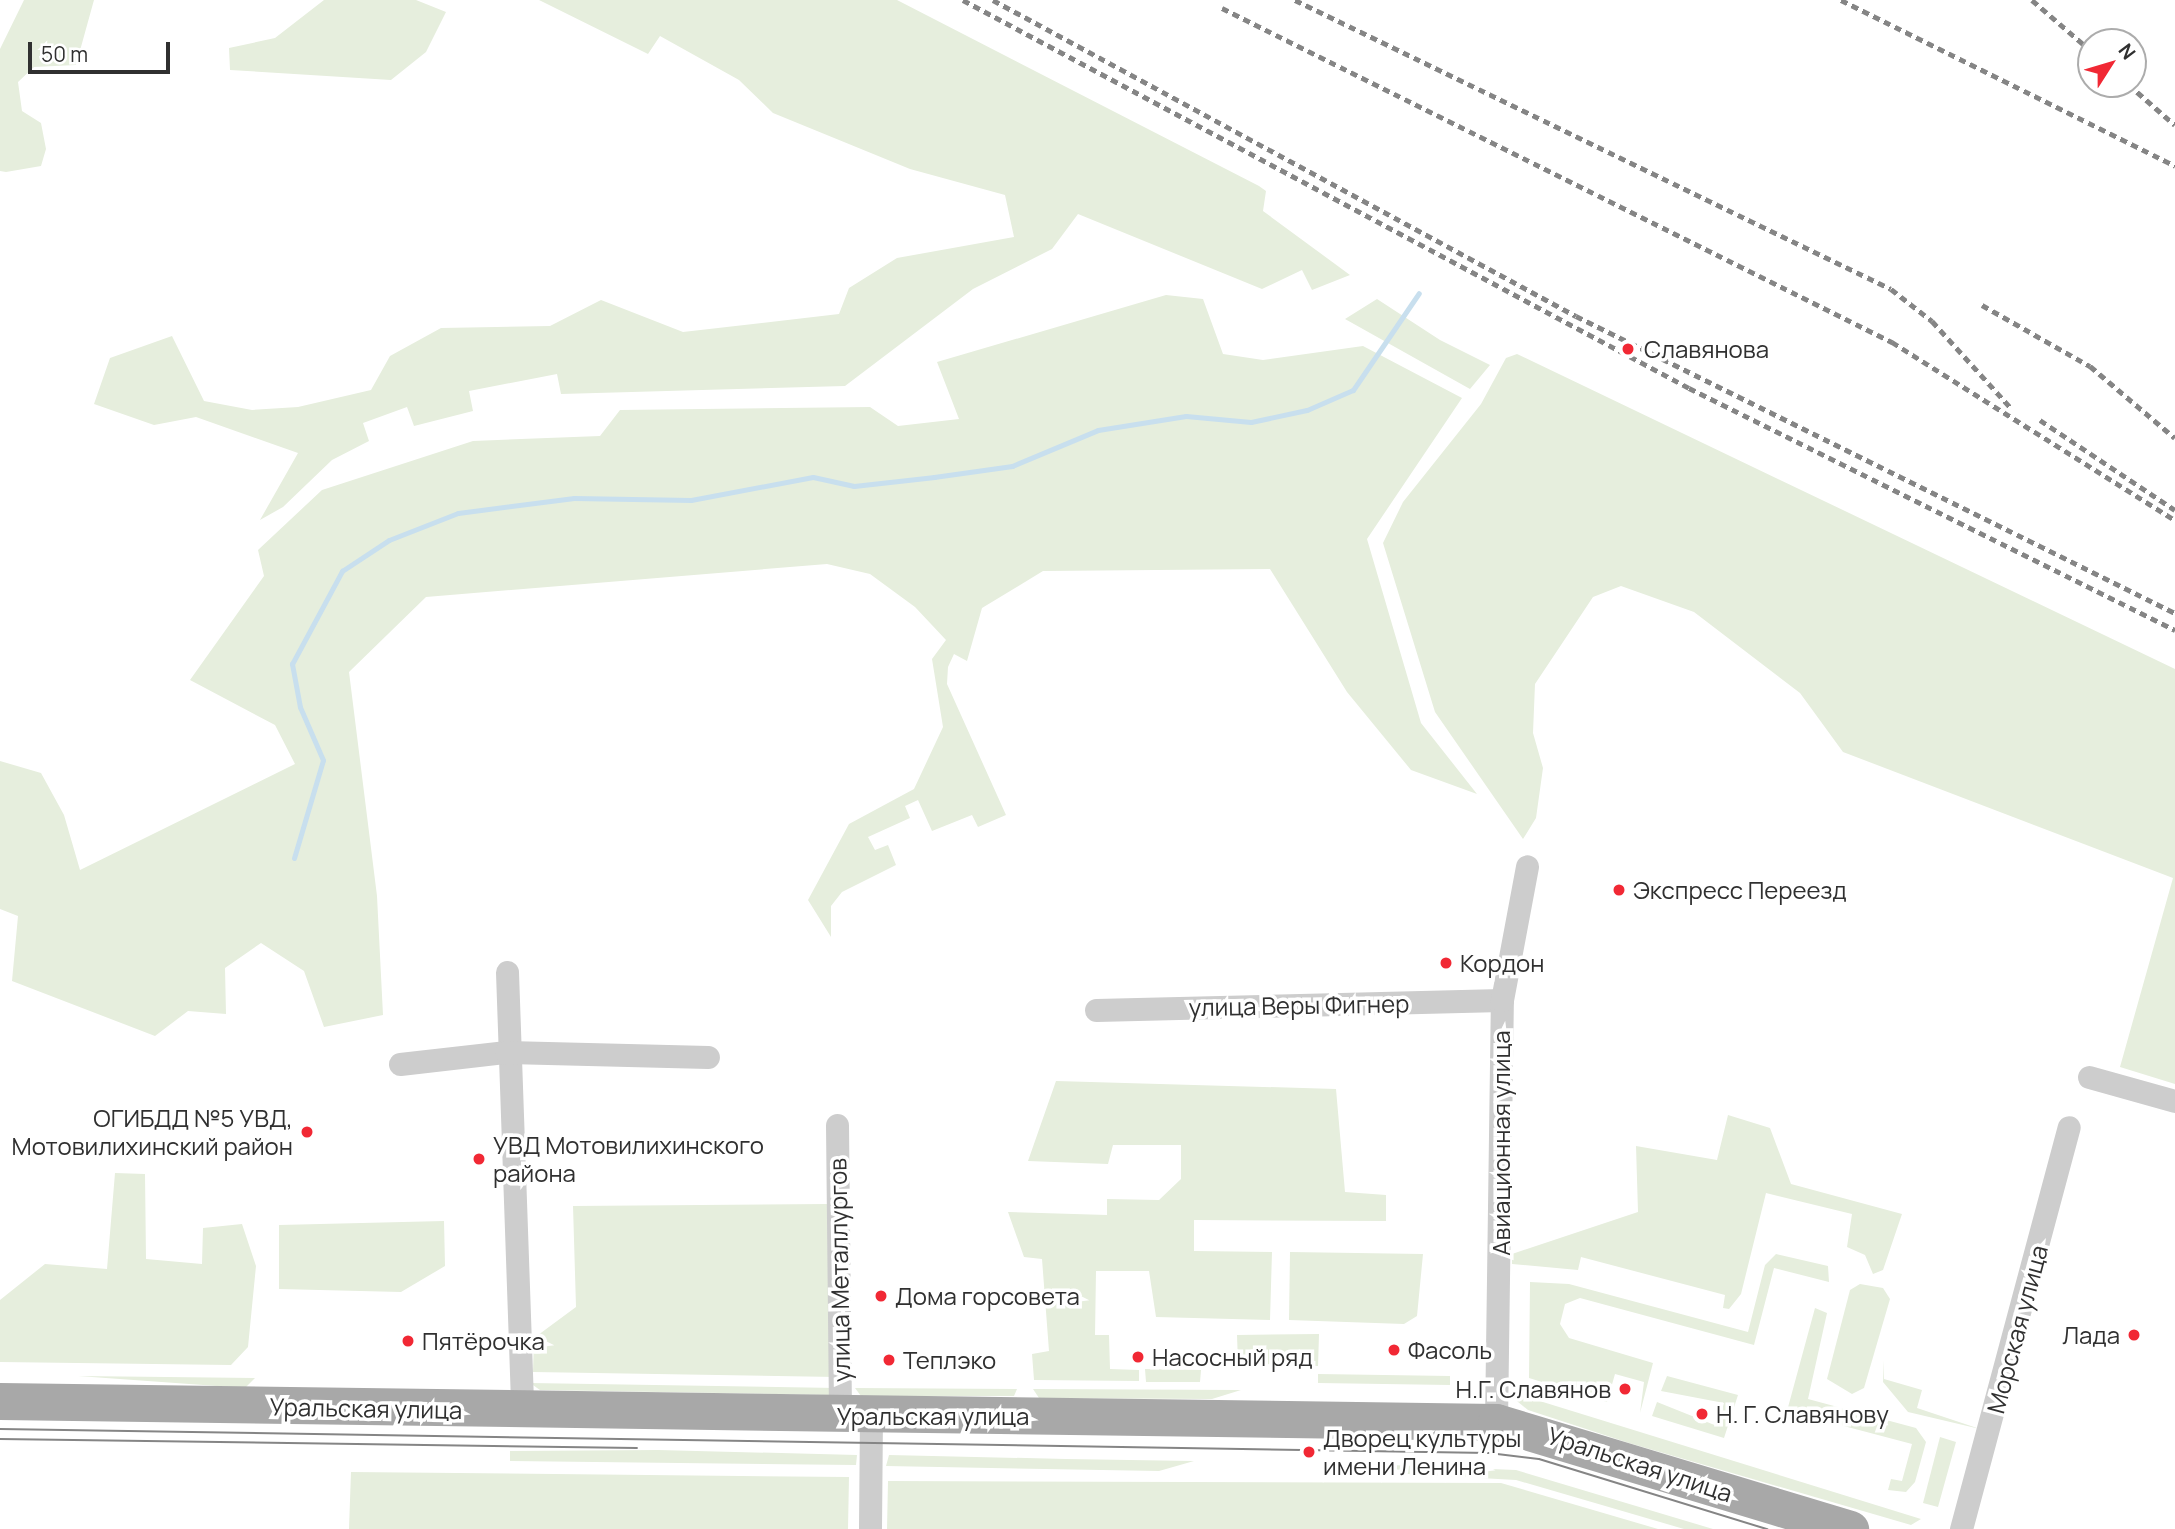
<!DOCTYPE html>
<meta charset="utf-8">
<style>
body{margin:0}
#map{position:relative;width:2175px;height:1529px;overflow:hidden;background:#fff;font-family:Manrope,sans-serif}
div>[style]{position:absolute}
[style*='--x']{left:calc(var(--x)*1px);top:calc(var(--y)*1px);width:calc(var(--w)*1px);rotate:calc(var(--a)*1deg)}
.green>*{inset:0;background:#e6eedd}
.stream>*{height:5px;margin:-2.5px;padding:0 2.5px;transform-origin:2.5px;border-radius:2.5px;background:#c8dfee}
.minor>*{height:23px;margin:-11.5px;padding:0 11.5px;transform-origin:11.5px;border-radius:11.5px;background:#cdcdcd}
.primary>*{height:37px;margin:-18.5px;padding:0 18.5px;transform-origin:18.5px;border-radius:18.5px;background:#a8a8a8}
.tram>*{height:2px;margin:-1px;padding:0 1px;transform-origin:1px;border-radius:1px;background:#858585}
.rail>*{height:5px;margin-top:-2.5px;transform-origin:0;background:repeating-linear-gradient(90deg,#858585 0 7px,transparent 0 12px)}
.dots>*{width:19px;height:19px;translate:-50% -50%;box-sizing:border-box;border:4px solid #fff;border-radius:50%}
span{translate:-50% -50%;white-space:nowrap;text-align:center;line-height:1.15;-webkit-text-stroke:7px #fff;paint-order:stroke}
.poi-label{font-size:24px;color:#303030}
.left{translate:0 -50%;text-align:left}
.right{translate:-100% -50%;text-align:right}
.street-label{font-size:24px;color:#303030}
.north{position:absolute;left:2077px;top:28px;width:70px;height:70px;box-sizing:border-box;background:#fff;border:2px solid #acacac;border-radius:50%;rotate:53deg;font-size:19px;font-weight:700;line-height:28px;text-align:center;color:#303030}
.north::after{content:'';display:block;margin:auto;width:24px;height:32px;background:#f12834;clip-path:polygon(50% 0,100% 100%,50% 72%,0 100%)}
.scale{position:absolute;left:28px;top:42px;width:142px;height:32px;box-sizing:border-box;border:4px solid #303030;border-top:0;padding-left:9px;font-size:21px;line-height:24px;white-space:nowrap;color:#303030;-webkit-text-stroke:5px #fff;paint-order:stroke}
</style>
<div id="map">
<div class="green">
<i style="clip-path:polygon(24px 0,94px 0,76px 65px,34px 67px,18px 82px,22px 111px,41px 123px,46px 149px,41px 166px,6px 172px,0 171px,0 49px)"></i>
<i style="clip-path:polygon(324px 0,416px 0,446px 12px,426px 52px,391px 80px,230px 70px,229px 48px,275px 38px)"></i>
<i style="clip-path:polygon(539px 0,897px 0,1259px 186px,1266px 191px,1263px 211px,1350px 275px,1312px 290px,1302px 270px,1262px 289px,1078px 214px,1052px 249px,973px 289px,845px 386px,561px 394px,557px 374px,469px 391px,473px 411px,414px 426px,407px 407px,363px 423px,369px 441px,332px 460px,283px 507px,260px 520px,298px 453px,196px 417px,154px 425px,94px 404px,110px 358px,172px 336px,204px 401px,252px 410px,298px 407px,371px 390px,390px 356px,441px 328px,550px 326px,601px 300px,683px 332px,839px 314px,849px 288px,897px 258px,1014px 237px,1005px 195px,910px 169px,773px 113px,739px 80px,660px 36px,648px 54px)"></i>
<i style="clip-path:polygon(1166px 295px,1203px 299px,1223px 354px,1263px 360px,1363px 346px,1462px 398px,1367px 539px,1421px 723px,1477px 794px,1411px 770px,1347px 692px,1270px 569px,1043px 571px,982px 608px,967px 661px,954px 654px,948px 667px,947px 684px,1006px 815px,978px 827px,972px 815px,932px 831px,918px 800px,905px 806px,910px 818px,868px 837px,875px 850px,888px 845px,896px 865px,842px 892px,831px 906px,831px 937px,808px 900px,849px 824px,914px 789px,943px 727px,932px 659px,946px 640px,915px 607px,870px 574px,827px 564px,426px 597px,349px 672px,377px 896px,383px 1015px,324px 1027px,304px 971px,261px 943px,225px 968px,226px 1014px,188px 1011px,155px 1036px,12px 981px,18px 916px,0 909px,0 761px,41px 773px,64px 815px,80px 870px,295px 764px,275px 725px,190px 680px,264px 576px,258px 550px,322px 490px,473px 441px,600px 436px,620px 410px,870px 407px,898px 426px,959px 419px,937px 362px)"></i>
<i style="clip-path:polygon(1377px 299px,1440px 340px,1490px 365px,1470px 389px,1345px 319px)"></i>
<i style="clip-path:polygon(1517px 354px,2175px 669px,2175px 1084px,2120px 1067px,2173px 878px,1843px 752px,1800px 693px,1694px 612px,1621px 586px,1593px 597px,1535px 684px,1533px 733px,1543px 768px,1536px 818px,1523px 839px,1435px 712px,1383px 543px,1403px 502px,1481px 404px,1506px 358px)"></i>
<i style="clip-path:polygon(1056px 1081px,1336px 1089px,1345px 1192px,1386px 1195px,1386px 1221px,1194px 1220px,1194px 1251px,1272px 1252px,1270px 1320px,1156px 1317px,1149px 1271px,1096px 1271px,1095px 1335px,1109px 1335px,1110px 1369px,1139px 1370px,1139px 1381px,1034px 1380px,1032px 1354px,1049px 1351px,1042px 1259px,1024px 1257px,1008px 1212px,1107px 1215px,1107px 1199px,1159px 1200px,1181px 1179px,1181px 1145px,1113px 1145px,1108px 1164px,1028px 1161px)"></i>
<i style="clip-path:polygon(1728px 1115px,1770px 1128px,1791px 1184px,1902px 1214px,1883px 1270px,1873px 1274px,1865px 1255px,1847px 1247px,1852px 1214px,1766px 1193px,1741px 1294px,1729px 1309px,1723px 1308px,1725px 1295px,1581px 1257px,1578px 1270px,1512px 1264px,1512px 1254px,1638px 1212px,1636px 1146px,1717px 1160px)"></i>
<i style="clip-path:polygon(115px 1173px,145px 1174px,146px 1259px,202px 1264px,203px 1228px,242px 1224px,256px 1266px,248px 1347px,231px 1365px,0 1362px,0 1300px,45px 1264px,107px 1269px)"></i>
<i style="clip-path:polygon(828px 1204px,837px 1377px,533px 1372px,534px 1338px,576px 1307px,573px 1206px)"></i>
<i style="clip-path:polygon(444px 1221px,445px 1266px,401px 1292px,279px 1289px,279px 1225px)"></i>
<i style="clip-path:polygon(1290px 1252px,1423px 1254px,1417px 1316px,1404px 1324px,1289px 1320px)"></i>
<i style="clip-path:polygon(1776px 1254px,1828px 1266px,1829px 1282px,1774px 1268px,1754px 1345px,1580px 1298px,1565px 1304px,1560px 1324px,1569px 1338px,1653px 1363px,1640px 1413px,1644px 1382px,1615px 1374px,1607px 1402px,1529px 1378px,1530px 1282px,1569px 1284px,1748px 1332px,1765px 1265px)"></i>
<i style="clip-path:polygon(1860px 1284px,1883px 1288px,1890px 1299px,1864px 1388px,1852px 1394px,1827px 1379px,1850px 1290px)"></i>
<i style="clip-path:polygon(1815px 1308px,1827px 1313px,1808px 1399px,1916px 1428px,1926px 1442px,1915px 1482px,1906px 1492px,1888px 1490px,1891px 1479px,1902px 1481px,1912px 1444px,1787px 1411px)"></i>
<i style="clip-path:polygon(1319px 1334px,1318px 1366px,1238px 1363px,1237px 1335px)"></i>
<i style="clip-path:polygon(1884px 1360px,1884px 1379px,1922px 1390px,1917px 1408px,1980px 1429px,1908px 1412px,1883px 1382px)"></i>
<i style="clip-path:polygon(1145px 1369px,1201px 1370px,1200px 1382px,1146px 1382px)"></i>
<i style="clip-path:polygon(1318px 1374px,1450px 1376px,1450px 1385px,1318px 1383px)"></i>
<i style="clip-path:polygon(78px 1376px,255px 1378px,245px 1388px)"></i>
<i style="clip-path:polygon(1667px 1376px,1738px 1395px,1724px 1438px,1652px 1416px,1657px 1402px,1717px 1426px,1724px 1403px,1661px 1391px)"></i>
<i style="clip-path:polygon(530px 1383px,837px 1388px,831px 1395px,540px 1390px)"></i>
<i style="clip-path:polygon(855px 1388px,1017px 1389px,1014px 1396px,861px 1396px)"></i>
<i style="clip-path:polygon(1033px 1389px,1241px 1390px,1212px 1399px,1039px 1398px)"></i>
<i style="clip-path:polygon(1512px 1397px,1530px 1398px,1921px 1519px,1911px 1525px,1629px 1443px,1528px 1410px)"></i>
<i style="clip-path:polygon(1940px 1437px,1956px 1442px,1938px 1507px,1923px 1503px)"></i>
<i style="clip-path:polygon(510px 1451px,658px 1450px,857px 1455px,856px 1465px,510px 1461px)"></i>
<i style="clip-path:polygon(889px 1455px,1066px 1459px,1194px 1461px,1159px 1471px,886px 1466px)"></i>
<i style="clip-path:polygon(1366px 1464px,1516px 1470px,1713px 1529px,1684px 1529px,1516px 1480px,1390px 1473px)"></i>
<i style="clip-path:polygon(351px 1472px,849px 1477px,848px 1529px,349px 1529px)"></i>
<i style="clip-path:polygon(888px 1481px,1501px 1483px,1658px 1529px,887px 1529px)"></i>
</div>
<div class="stream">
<i style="--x:294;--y:858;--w:102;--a:-73.5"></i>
<i style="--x:323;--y:760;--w:58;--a:-113.5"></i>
<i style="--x:300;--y:707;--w:44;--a:-100.5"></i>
<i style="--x:292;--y:664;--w:106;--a:-61.7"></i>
<i style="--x:342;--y:571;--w:56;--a:-33.4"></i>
<i style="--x:389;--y:540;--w:74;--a:-21.4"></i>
<i style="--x:458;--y:513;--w:117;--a:-7.4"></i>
<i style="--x:574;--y:498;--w:117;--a:1"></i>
<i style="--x:691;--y:500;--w:124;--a:-10.7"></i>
<i style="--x:813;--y:477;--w:42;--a:12.4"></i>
<i style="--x:854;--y:486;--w:81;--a:-6.4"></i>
<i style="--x:934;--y:477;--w:79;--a:-8"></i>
<i style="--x:1012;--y:466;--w:93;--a:-22.7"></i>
<i style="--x:1098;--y:430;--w:89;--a:-9"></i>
<i style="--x:1186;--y:416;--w:65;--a:5.3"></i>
<i style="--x:1251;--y:422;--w:57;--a:-12.1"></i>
<i style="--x:1307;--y:410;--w:50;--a:-23.5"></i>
<i style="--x:1353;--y:390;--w:117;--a:-55.8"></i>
</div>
<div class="minor">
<i style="--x:507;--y:972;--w:438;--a:88"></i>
<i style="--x:1096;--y:1010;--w:406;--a:-1.4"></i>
<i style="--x:400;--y:1064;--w:107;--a:-6.5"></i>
<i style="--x:506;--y:1052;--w:202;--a:1.4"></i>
<i style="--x:2089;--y:1077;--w:89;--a:15.6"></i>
<i style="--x:837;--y:1125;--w:290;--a:89.4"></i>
<i style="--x:1496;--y:1422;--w:422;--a:-89.2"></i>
<i style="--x:1502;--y:1000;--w:136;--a:-79.4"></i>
<i style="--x:870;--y:1529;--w:113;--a:-89.5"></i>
<i style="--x:1961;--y:1529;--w:416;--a:-75"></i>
</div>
<div class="primary">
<i style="--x:0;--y:1401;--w:1496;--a:0.8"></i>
<i style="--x:1496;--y:1422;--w:370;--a:16.8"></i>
</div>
<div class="tram">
<i style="--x:0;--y:1429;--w:1489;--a:0.92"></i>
<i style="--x:1489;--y:1453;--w:50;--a:6.8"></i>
<i style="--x:1539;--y:1459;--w:239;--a:17.1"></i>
<i style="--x:0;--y:1439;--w:637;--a:0.81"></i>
</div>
<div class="rail">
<i style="--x:963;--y:0;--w:823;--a:28.12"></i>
<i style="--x:1689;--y:388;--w:543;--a:26.47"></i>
<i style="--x:993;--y:0;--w:663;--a:28.46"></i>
<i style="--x:1576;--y:316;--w:669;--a:26.37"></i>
<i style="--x:1295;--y:0;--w:662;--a:25.87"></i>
<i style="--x:1891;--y:289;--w:52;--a:38"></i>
<i style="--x:1932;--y:321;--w:118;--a:47.8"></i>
<i style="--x:1841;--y:0;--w:373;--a:26.4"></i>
<i style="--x:2032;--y:0;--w:78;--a:40.8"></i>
<i style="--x:1222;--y:8;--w:749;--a:26.5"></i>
<i style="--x:1892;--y:342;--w:334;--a:32.2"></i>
<i style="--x:2128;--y:84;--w:62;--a:41.1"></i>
<i style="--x:1982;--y:305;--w:124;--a:29.5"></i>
<i style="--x:2090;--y:366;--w:111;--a:40.3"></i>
<i style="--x:2040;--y:420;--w:162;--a:33.7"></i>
</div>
<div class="dots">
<i style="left:1628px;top:349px;background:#f12834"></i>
<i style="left:1619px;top:890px;background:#f12834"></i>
<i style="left:1446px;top:963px;background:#f12834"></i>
<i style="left:307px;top:1132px;background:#f12834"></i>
<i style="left:479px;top:1159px;background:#f12834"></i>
<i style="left:881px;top:1296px;background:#f12834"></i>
<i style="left:2134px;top:1335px;background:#f12834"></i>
<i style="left:408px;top:1341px;background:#f12834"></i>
<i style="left:1394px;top:1350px;background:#f12834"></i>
<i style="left:1138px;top:1357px;background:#f12834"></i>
<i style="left:889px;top:1360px;background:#f12834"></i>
<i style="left:1625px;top:1389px;background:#f12834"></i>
<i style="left:1702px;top:1414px;background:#f12834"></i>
<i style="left:1309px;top:1452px;background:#f12834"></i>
</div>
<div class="poi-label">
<span class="left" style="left:1644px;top:349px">Славянова</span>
<span class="left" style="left:1633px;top:890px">Экспресс Переезд</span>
<span class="left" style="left:1460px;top:963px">Кордон</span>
<span class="right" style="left:293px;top:1132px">ОГИБДД №5 УВД,<br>Мотовилихинский район</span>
<span class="left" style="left:493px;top:1159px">УВД Мотовилихинского<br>района</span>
<span class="left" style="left:895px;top:1296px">Дома горсовета</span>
<span class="right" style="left:2120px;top:1335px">Лада</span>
<span class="left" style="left:422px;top:1341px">Пятёрочка</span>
<span class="left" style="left:1408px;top:1350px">Фасоль</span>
<span class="left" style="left:1152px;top:1357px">Насосный ряд</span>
<span class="left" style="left:903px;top:1360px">Теплэко</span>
<span class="right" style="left:1611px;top:1389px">Н.Г. Славянов</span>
<span class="left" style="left:1716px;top:1414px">Н. Г. Славянову</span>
<span class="left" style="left:1323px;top:1452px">Дворец культуры<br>имени Ленина</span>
</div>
<div class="street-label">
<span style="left:1299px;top:1005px;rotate:-1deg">улица Веры Фигнер</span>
<span style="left:1501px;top:1143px;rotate:-90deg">Авиационная улица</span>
<span style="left:839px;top:1270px;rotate:-91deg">улица Металлургов</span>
<span style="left:2017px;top:1329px;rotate:-75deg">Морская улица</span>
<span style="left:366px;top:1408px;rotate:1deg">Уральская улица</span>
<span style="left:933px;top:1416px">Уральская улица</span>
<span style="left:1640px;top:1464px;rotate:18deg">Уральская улица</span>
</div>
<div class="north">N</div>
<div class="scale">50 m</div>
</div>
